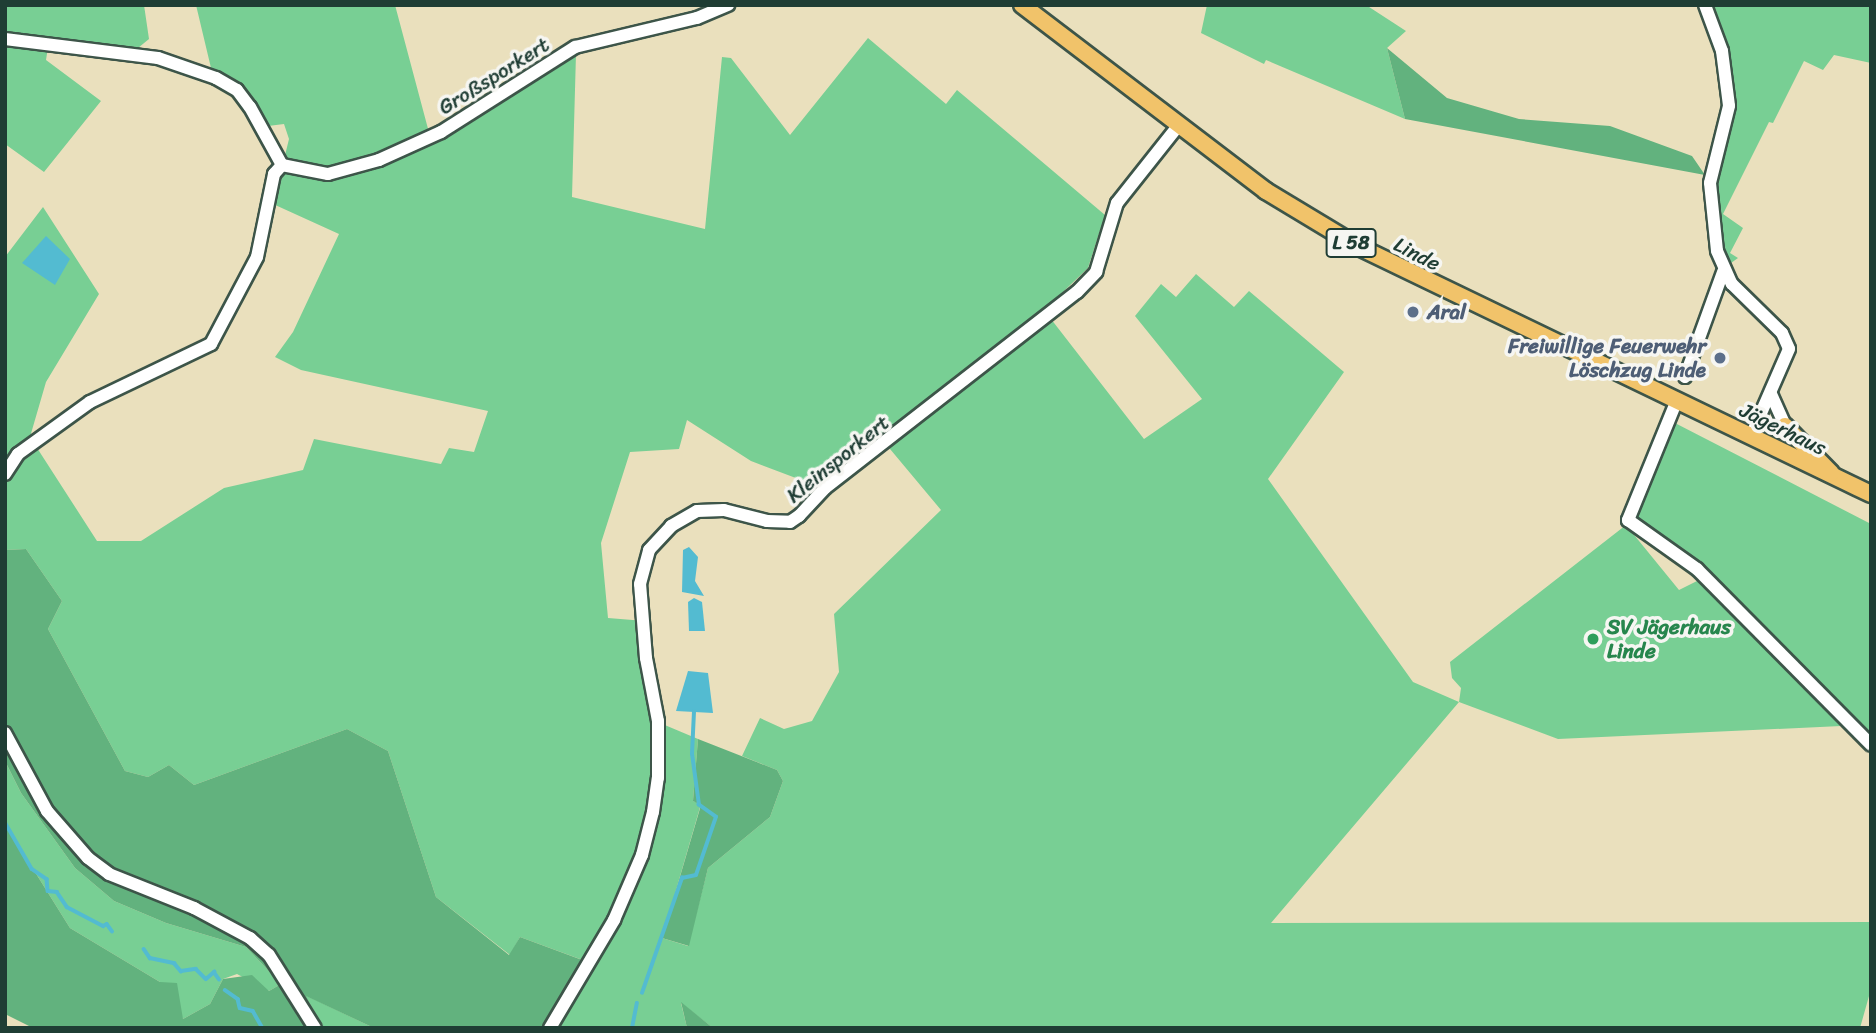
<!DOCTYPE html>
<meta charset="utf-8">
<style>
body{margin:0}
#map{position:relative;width:1876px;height:1033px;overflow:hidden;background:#eae0bd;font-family:Sriracha,sans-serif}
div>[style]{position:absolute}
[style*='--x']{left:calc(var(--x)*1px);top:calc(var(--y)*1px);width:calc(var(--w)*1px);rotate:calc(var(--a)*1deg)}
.green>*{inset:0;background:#78cf94}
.forest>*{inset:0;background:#62b27e}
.water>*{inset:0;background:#53bbd1}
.stream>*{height:3.5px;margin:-1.75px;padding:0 1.75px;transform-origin:1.75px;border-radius:1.75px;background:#53bbd1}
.roads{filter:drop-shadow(2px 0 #3d5549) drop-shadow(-2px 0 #3d5549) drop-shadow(0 2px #3d5549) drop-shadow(0 -2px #3d5549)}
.minor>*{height:12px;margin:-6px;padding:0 6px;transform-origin:6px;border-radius:6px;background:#fff}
.major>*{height:16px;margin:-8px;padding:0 8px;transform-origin:8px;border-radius:8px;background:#f1c36a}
.dots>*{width:19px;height:19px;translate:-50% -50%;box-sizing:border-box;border:4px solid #f6f6f2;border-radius:50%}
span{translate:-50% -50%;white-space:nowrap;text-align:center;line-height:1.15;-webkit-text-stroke:7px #f6f6f2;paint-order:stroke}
.shield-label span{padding:2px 5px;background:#f6f6f2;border:2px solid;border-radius:5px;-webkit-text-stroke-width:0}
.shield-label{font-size:19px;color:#1f3d34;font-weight:700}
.street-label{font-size:21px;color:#1f3d34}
.service-label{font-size:21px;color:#4e5e75;font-weight:700}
.left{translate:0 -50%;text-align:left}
.right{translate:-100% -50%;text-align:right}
.leisure-label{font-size:21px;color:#27864d;font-weight:700}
.frame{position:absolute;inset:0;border:7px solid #1f3d34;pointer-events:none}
</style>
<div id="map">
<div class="green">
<i style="clip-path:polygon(5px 5px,144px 5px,149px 39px,138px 48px,49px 41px,46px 60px,101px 101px,44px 172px,5px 144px)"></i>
<i style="clip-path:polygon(evenodd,196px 5px,395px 5px,431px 140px,576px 54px,572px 197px,705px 229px,722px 57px,731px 58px,790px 135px,868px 38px,946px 104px,957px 90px,1105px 215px,1088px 268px,1044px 310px,1144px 439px,1202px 399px,1135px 316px,1161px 284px,1176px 297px,1196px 274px,1234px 307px,1249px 291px,1344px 372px,1268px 479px,1413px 682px,1459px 702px,1461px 688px,1452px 678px,1450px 662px,1626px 525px,1679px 590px,1703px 578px,1841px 726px,1558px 739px,1459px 702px,1271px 923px,1871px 922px,1871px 989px,1860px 1028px,713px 1028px,681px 1003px,687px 1028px,552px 1028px,615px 922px,643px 856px,660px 779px,660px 724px,656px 724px,651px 810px,640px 853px,588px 962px,520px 937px,510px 955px,436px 897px,388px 751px,347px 729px,194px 785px,169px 765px,148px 777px,125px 771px,48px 629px,62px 601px,26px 549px,5px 550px,5px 257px,43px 207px,99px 294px,46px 382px,30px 437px,97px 541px,141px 541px,224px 488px,303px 470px,314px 439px,441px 464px,449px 448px,474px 452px,488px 411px,301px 370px,275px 357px,293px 332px,339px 234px,273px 204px,289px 139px,284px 124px,268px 126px,255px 101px,237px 81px,211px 68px,196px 5px,687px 420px,751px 461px,817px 486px,880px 437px,941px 510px,834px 614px,839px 672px,812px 721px,784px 729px,760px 718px,742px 756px,777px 770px,783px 781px,770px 817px,708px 868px,688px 946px,662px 938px,701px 804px,693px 801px,698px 739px,660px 723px,645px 621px,608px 618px,601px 543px,630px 452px,679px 449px,687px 420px)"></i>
<i style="clip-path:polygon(1207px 5px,1366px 5px,1406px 31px,1387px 48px,1405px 119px,1266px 60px,1264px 64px,1201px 33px)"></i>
<i style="clip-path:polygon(1712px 5px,1871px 5px,1871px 63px,1834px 55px,1823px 70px,1804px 61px,1773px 123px,1769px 122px,1723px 214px,1743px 228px,1730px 253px,1738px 258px,1731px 263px,1722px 246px,1715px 179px,1734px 101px,1730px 60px)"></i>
<i style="clip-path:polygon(1673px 422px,1871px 524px,1871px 737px,1747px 608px,1698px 565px,1631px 516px)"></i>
<i style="clip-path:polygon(5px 761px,21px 793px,75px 868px,114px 901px,166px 923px,246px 947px,281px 984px,269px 991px,237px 974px,223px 979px,210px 1004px,183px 1019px,160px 982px,70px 928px,5px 824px)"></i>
<i style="clip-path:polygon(305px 995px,374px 1028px,322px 1028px)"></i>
</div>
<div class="forest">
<i style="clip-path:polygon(1387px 48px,1447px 98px,1519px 119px,1610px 126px,1692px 156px,1705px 175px,1405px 119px)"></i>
<i style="clip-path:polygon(26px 549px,62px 601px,48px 629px,125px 771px,148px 777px,169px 765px,194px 785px,347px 729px,388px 751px,436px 897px,509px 955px,520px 937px,593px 964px,552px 1028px,374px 1028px,306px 996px,322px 1028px,33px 1028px,5px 1014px,5px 824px,70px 928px,160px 982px,177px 983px,183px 1019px,210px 1004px,223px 979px,252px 975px,269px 991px,281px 984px,246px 947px,166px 923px,114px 901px,75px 868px,21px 793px,5px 761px,5px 550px)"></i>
<i style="clip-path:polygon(698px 739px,777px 770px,783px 781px,770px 817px,708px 868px,689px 946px,662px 938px,701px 805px,693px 801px)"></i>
<i style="clip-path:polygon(681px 1002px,713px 1028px,687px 1028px)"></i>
</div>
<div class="water">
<i style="clip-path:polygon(46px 236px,70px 259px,55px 285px,22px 263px)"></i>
<i style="clip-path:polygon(689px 547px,698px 557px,695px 581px,704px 596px,682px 592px,683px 550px)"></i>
<i style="clip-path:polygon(694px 598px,702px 602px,705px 631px,689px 631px,688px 602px)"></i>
<i style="clip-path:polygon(688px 671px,708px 673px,713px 713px,676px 711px)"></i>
</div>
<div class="stream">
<i style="--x:5;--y:822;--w:54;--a:60.1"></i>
<i style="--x:32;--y:869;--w:18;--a:34"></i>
<i style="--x:47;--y:879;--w:12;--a:85"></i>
<i style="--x:48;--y:891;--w:9;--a:6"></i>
<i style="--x:57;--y:892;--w:18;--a:56"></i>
<i style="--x:67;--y:907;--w:41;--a:27.8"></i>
<i style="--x:103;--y:926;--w:4;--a:-27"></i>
<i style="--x:107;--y:924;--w:9;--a:54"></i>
<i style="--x:144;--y:949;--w:11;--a:56"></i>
<i style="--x:150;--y:958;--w:25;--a:12"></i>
<i style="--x:174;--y:963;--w:11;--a:49"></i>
<i style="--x:181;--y:971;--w:15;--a:-8"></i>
<i style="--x:196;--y:969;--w:14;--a:45"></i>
<i style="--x:206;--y:979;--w:11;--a:-41"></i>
<i style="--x:214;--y:972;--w:9;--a:54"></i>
<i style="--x:225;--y:990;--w:16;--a:35"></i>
<i style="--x:238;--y:999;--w:9;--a:77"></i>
<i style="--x:240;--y:1008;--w:13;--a:13"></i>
<i style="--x:253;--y:1011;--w:20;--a:60"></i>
<i style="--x:642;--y:993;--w:122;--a:-70.8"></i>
<i style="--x:682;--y:878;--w:14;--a:-12"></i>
<i style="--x:696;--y:875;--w:61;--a:-71"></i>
<i style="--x:716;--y:817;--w:21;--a:-145"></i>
<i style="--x:699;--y:805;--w:51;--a:-97.8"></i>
<i style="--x:692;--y:754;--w:42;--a:-87.3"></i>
<i style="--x:632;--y:1028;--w:25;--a:-79"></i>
</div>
<div class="roads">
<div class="minor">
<i style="--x:1705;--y:5;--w:49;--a:69.7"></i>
<i style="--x:1722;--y:51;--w:55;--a:82.7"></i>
<i style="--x:1729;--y:106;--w:79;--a:103.9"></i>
<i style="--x:1710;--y:183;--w:68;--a:84.1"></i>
<i style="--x:1717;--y:251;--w:36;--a:66"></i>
<i style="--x:1732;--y:284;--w:70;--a:44.4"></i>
<i style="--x:1782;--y:333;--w:17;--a:66"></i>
<i style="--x:1789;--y:349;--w:95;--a:113.6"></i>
<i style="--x:5;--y:39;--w:154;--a:7.1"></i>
<i style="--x:158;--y:58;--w:61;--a:19"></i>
<i style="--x:216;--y:78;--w:24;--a:30"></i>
<i style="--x:237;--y:90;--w:21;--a:53"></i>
<i style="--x:250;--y:107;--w:66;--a:61.1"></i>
<i style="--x:282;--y:165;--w:47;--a:11.1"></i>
<i style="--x:328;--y:174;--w:53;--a:-15.4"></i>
<i style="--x:379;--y:160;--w:68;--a:-24.3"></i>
<i style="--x:441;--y:132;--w:159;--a:-32.4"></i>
<i style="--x:575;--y:47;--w:125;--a:-13.4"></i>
<i style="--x:697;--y:18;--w:34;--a:-23"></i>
<i style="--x:1685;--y:377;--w:112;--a:-70.1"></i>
<i style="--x:1771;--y:394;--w:35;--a:66"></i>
<i style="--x:1677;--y:400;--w:130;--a:112.2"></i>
<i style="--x:1628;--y:520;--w:85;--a:35.4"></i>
<i style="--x:1697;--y:569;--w:247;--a:45.3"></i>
<i style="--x:5;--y:474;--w:24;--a:-57"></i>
<i style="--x:18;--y:454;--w:89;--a:-35.8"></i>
<i style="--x:90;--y:402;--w:134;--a:-25.6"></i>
<i style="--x:211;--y:344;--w:98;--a:-62.1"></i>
<i style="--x:257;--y:257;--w:85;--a:-78.4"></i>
<i style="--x:274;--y:174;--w:12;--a:-48"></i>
<i style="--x:5;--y:733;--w:89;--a:61.7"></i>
<i style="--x:47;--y:811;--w:62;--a:48.9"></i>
<i style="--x:88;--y:858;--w:26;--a:37"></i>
<i style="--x:109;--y:874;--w:92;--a:21.8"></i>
<i style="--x:194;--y:908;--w:64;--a:28.2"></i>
<i style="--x:250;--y:938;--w:25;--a:42"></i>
<i style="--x:269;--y:955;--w:86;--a:57.8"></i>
<i style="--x:550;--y:1028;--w:126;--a:-59.3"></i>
<i style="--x:614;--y:920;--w:71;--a:-66.7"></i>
<i style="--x:642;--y:855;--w:44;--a:-75.7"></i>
<i style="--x:653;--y:812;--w:34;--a:-82"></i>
<i style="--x:658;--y:778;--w:57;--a:-90"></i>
<i style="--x:658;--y:721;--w:64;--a:-100.8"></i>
<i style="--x:646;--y:658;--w:74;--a:-94.6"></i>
<i style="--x:640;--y:584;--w:35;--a:-75"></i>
<i style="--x:649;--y:550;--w:33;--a:-47"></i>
<i style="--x:671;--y:526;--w:30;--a:-30"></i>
<i style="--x:697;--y:511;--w:27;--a:-2"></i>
<i style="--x:724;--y:510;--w:44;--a:14.3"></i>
<i style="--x:767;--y:521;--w:23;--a:2"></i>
<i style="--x:790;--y:522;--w:11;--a:-34"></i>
<i style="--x:799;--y:516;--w:38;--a:-47"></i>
<i style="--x:825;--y:488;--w:319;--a:-37.9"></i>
<i style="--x:1077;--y:292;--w:28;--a:-46"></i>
<i style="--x:1096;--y:272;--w:72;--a:-73.1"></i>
<i style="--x:1117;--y:203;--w:98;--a:-51.6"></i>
</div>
<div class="major">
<i style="--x:1022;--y:5;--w:307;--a:37.3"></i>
<i style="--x:1266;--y:191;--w:106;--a:31.1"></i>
<i style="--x:1357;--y:246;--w:571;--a:25.76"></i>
<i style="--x:1785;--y:426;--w:66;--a:45.6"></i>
</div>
</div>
<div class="dots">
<i style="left:1413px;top:312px;background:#5c6f8a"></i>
<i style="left:1720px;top:358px;background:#5c6f8a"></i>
<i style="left:1593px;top:639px;background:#2e9e5b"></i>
</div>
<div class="shield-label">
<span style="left:1351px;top:243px">L 58</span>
</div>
<div class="street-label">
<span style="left:494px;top:76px;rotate:-32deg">Großsporkert</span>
<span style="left:1417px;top:254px;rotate:27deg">Linde</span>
<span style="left:1783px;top:429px;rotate:26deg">Jägerhaus</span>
<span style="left:838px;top:459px;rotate:-39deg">Kleinsporkert</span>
</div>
<div class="service-label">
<span class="left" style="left:1427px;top:312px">Aral</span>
<span class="right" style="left:1706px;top:358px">Freiwillige Feuerwehr<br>Löschzug Linde</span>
</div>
<div class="leisure-label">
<span class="left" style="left:1607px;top:639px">SV Jägerhaus<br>Linde</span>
</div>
<div class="frame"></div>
</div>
